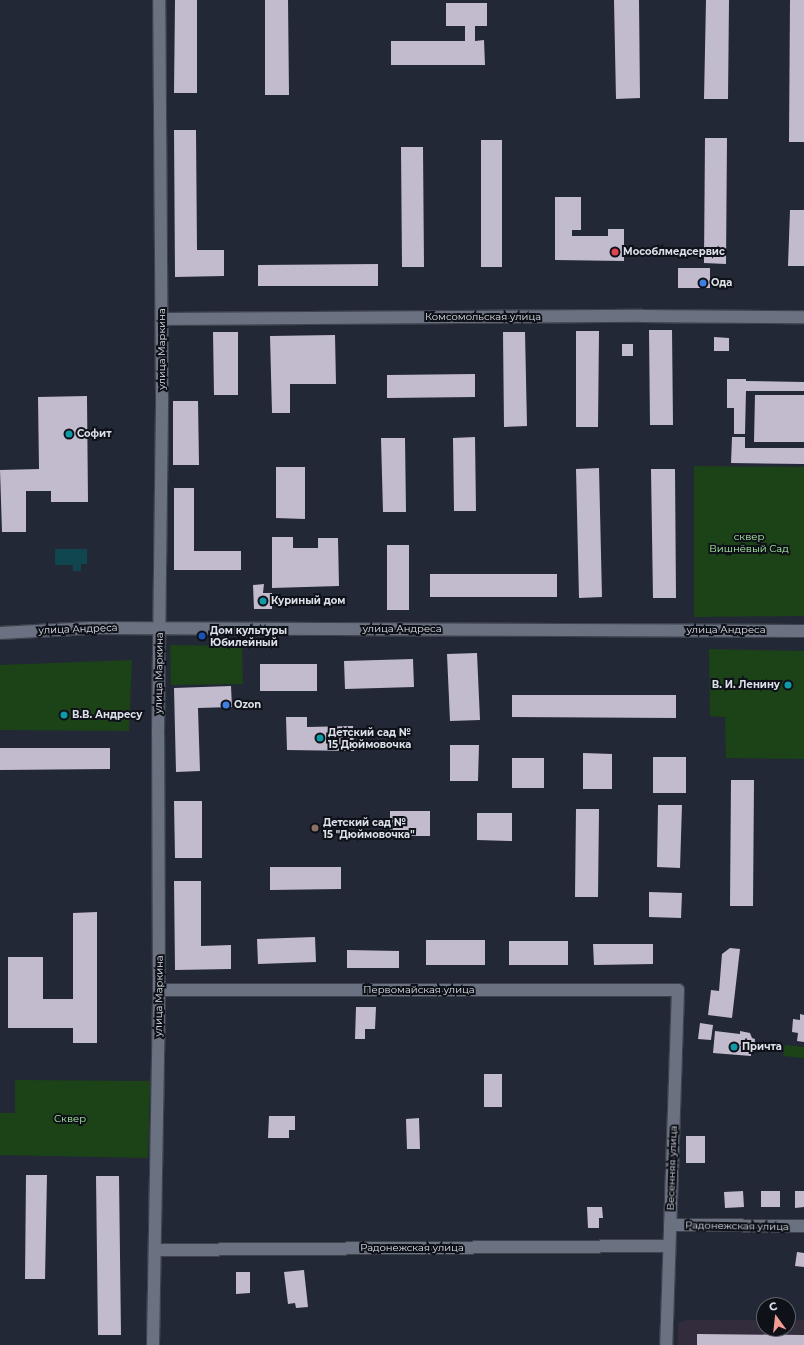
<!DOCTYPE html>
<meta charset="utf-8">
<style>
body{margin:0}
#map{position:relative;width:804px;height:1345px;overflow:hidden;background:#222836;font-family:Montserrat,sans-serif}
div>[style]{position:absolute}
[style*='--x']{left:calc(var(--x)*1px);top:calc(var(--y)*1px);width:calc(var(--w)*1px);rotate:calc(var(--a)*1deg)}
.industrial>*{inset:0;background:#332c3c}
.green>*{inset:0;background:#1c4317}
.water>*{inset:0;background:#10474e}
.building>*{inset:0;background:#c2bbce}
.roads{filter:drop-shadow(1px 0 #3e434e) drop-shadow(-1px 0 #3e434e) drop-shadow(0 1px #3e434e) drop-shadow(0 -1px #3e434e)}
.minor>*{height:12px;margin:-6px;padding:0 6px;transform-origin:6px;border-radius:6px;background:#6a7181}
.dots>*{width:11px;height:11px;translate:-50% -50%;box-sizing:border-box;border:2px solid #0e1117;border-radius:50%}
span{translate:-50% -50%;white-space:nowrap;text-align:center;line-height:1.15;-webkit-text-stroke:4px #0e1117;paint-order:stroke}
.poi-label{font-size:10px;color:#dce0e9;font-weight:700}
.left{translate:0 -50%;text-align:left}
.right{translate:-100% -50%;text-align:right}
.street-label{font-size:10px;color:#dce0e9}
.park-label{font-size:10px;color:#b1f5a8}
.north{position:absolute;left:756px;top:1297px;width:40px;height:40px;box-sizing:border-box;background:#0e1117;border:1px solid #60646b;border-radius:50%;rotate:345deg;font-size:11px;font-weight:700;line-height:16px;text-align:center;color:#dce0e9}
.north::after{content:'';display:block;margin:auto;width:14px;height:18px;background:#f59c93;clip-path:polygon(50% 0,100% 100%,50% 72%,0 100%)}
</style>
<div id="map">
<div class="industrial">
<i style="clip-path:polygon(687px 1320px,764px 1320px,764px 1329px,788px 1329px,788px 1320px,804px 1320px,804px 1345px,678px 1345px,678px 1323px)"></i>
</div>
<div class="green">
<i style="clip-path:polygon(694px 466px,804px 467px,804px 616px,694px 617px)"></i>
<i style="clip-path:polygon(170px 645px,242px 646px,243px 684px,171px 685px)"></i>
<i style="clip-path:polygon(709px 649px,804px 651px,804px 759px,726px 758px,725px 717px,710px 716px)"></i>
<i style="clip-path:polygon(132px 660px,129px 731px,0 730px,0 665px)"></i>
<i style="clip-path:polygon(785px 1045px,804px 1047px,804px 1058px,783px 1056px)"></i>
<i style="clip-path:polygon(15px 1080px,150px 1081px,148px 1158px,0 1155px,0 1113px,15px 1113px)"></i>
</div>
<div class="water">
<i style="clip-path:polygon(55px 549px,87px 549px,87px 564px,81px 564px,81px 571px,73px 571px,73px 565px,55px 565px)"></i>
</div>
<div class="building">
<i style="clip-path:polygon(175px 0,197px 0,197px 93px,174px 93px)"></i>
<i style="clip-path:polygon(265px 0,288px 0,289px 95px,265px 95px)"></i>
<i style="clip-path:polygon(614px 0,639px 0,640px 98px,616px 99px)"></i>
<i style="clip-path:polygon(706px 0,729px 0,728px 99px,704px 99px)"></i>
<i style="clip-path:polygon(790px 0,804px 0,804px 142px,789px 142px)"></i>
<i style="clip-path:polygon(446px 3px,487px 3px,487px 26px,475px 26px,475px 41px,484px 40px,485px 65px,391px 65px,391px 41px,465px 41px,465px 26px,446px 26px)"></i>
<i style="clip-path:polygon(174px 130px,196px 130px,197px 250px,224px 250px,224px 276px,175px 277px)"></i>
<i style="clip-path:polygon(705px 138px,727px 138px,726px 264px,704px 263px)"></i>
<i style="clip-path:polygon(481px 140px,502px 140px,502px 267px,481px 267px)"></i>
<i style="clip-path:polygon(401px 147px,423px 147px,424px 267px,402px 267px)"></i>
<i style="clip-path:polygon(555px 197px,581px 197px,581px 230px,572px 230px,572px 236px,608px 236px,608px 229px,624px 229px,624px 261px,555px 260px)"></i>
<i style="clip-path:polygon(790px 210px,804px 210px,804px 266px,788px 266px)"></i>
<i style="clip-path:polygon(378px 264px,378px 286px,258px 286px,258px 265px)"></i>
<i style="clip-path:polygon(678px 268px,710px 268px,710px 288px,678px 288px)"></i>
<i style="clip-path:polygon(649px 330px,672px 330px,673px 425px,650px 425px)"></i>
<i style="clip-path:polygon(576px 331px,599px 331px,598px 427px,576px 427px)"></i>
<i style="clip-path:polygon(213px 332px,238px 332px,238px 395px,214px 395px)"></i>
<i style="clip-path:polygon(503px 332px,525px 332px,527px 426px,504px 427px)"></i>
<i style="clip-path:polygon(335px 335px,336px 384px,290px 384px,290px 413px,272px 413px,270px 336px)"></i>
<i style="clip-path:polygon(714px 337px,729px 338px,729px 351px,714px 351px)"></i>
<i style="clip-path:polygon(622px 344px,633px 344px,633px 356px,622px 356px)"></i>
<i style="clip-path:polygon(475px 374px,475px 397px,387px 398px,387px 375px)"></i>
<i style="clip-path:polygon(727px 379px,746px 379px,746px 381px,804px 382px,804px 391px,746px 391px,745px 434px,734px 434px,734px 408px,727px 408px)"></i>
<i style="clip-path:polygon(755px 395px,804px 395px,804px 442px,754px 442px)"></i>
<i style="clip-path:polygon(87px 396px,88px 502px,51px 502px,51px 491px,26px 491px,26px 532px,2px 532px,0 470px,39px 469px,38px 397px)"></i>
<i style="clip-path:polygon(173px 401px,198px 401px,199px 465px,173px 465px)"></i>
<i style="clip-path:polygon(475px 437px,476px 511px,454px 511px,453px 438px)"></i>
<i style="clip-path:polygon(732px 437px,745px 437px,745px 448px,804px 448px,804px 464px,731px 463px)"></i>
<i style="clip-path:polygon(381px 438px,405px 438px,406px 512px,383px 512px)"></i>
<i style="clip-path:polygon(276px 467px,305px 467px,305px 519px,276px 518px)"></i>
<i style="clip-path:polygon(599px 468px,602px 597px,579px 598px,576px 469px)"></i>
<i style="clip-path:polygon(651px 469px,675px 469px,676px 598px,653px 598px)"></i>
<i style="clip-path:polygon(174px 488px,194px 488px,194px 551px,241px 551px,241px 570px,174px 570px)"></i>
<i style="clip-path:polygon(272px 537px,293px 537px,293px 548px,318px 548px,318px 538px,338px 538px,339px 586px,272px 588px)"></i>
<i style="clip-path:polygon(387px 545px,409px 545px,409px 610px,387px 610px)"></i>
<i style="clip-path:polygon(430px 574px,557px 574px,557px 597px,430px 597px)"></i>
<i style="clip-path:polygon(264px 584px,263px 593px,272px 593px,272px 609px,254px 609px,253px 585px)"></i>
<i style="clip-path:polygon(477px 653px,480px 720px,450px 721px,447px 654px)"></i>
<i style="clip-path:polygon(413px 659px,414px 687px,345px 689px,344px 661px)"></i>
<i style="clip-path:polygon(260px 664px,317px 664px,317px 691px,260px 691px)"></i>
<i style="clip-path:polygon(231px 686px,232px 707px,198px 708px,200px 771px,176px 772px,174px 688px)"></i>
<i style="clip-path:polygon(512px 695px,676px 695px,676px 718px,512px 717px)"></i>
<i style="clip-path:polygon(286px 717px,307px 717px,307px 727px,353px 726px,354px 751px,287px 750px)"></i>
<i style="clip-path:polygon(450px 745px,479px 745px,478px 781px,450px 781px)"></i>
<i style="clip-path:polygon(0 748px,110px 748px,110px 769px,0 770px)"></i>
<i style="clip-path:polygon(583px 753px,612px 754px,612px 789px,583px 789px)"></i>
<i style="clip-path:polygon(653px 757px,686px 757px,686px 793px,653px 793px)"></i>
<i style="clip-path:polygon(512px 758px,544px 758px,544px 788px,512px 788px)"></i>
<i style="clip-path:polygon(731px 780px,754px 780px,753px 906px,730px 906px)"></i>
<i style="clip-path:polygon(174px 801px,202px 801px,202px 858px,175px 858px)"></i>
<i style="clip-path:polygon(658px 805px,682px 805px,680px 868px,657px 867px)"></i>
<i style="clip-path:polygon(576px 809px,599px 809px,598px 897px,575px 897px)"></i>
<i style="clip-path:polygon(390px 811px,430px 811px,430px 836px,390px 836px)"></i>
<i style="clip-path:polygon(477px 813px,512px 813px,512px 841px,477px 840px)"></i>
<i style="clip-path:polygon(270px 867px,341px 867px,341px 889px,270px 890px)"></i>
<i style="clip-path:polygon(174px 881px,201px 881px,201px 946px,231px 945px,231px 969px,175px 970px)"></i>
<i style="clip-path:polygon(649px 892px,682px 893px,681px 918px,649px 917px)"></i>
<i style="clip-path:polygon(97px 912px,97px 1043px,73px 1043px,73px 1028px,8px 1028px,8px 957px,43px 957px,43px 999px,73px 999px,73px 913px)"></i>
<i style="clip-path:polygon(315px 937px,316px 962px,258px 964px,257px 939px)"></i>
<i style="clip-path:polygon(426px 940px,485px 940px,485px 965px,426px 965px)"></i>
<i style="clip-path:polygon(509px 941px,568px 941px,568px 965px,509px 965px)"></i>
<i style="clip-path:polygon(593px 944px,653px 944px,653px 964px,594px 965px)"></i>
<i style="clip-path:polygon(730px 948px,740px 949px,732px 1018px,708px 1015px,711px 990px,719px 991px,722px 954px)"></i>
<i style="clip-path:polygon(347px 950px,399px 951px,399px 968px,347px 968px)"></i>
<i style="clip-path:polygon(356px 1007px,376px 1007px,375px 1029px,365px 1029px,365px 1039px,355px 1039px)"></i>
<i style="clip-path:polygon(800px 1014px,804px 1015px,804px 1042px,797px 1041px,798px 1033px,792px 1032px,793px 1019px,800px 1020px)"></i>
<i style="clip-path:polygon(700px 1023px,713px 1025px,711px 1040px,698px 1039px)"></i>
<i style="clip-path:polygon(715px 1031px,740px 1034px,740px 1031px,750px 1033px,752px 1038px,755px 1039px,754px 1052px,751px 1052px,751px 1056px,713px 1053px)"></i>
<i style="clip-path:polygon(484px 1074px,502px 1074px,502px 1107px,484px 1107px)"></i>
<i style="clip-path:polygon(269px 1116px,295px 1116px,295px 1130px,289px 1130px,289px 1138px,268px 1138px)"></i>
<i style="clip-path:polygon(419px 1118px,420px 1149px,407px 1149px,406px 1119px)"></i>
<i style="clip-path:polygon(686px 1136px,705px 1136px,705px 1163px,686px 1163px)"></i>
<i style="clip-path:polygon(26px 1175px,47px 1175px,45px 1279px,25px 1279px)"></i>
<i style="clip-path:polygon(96px 1176px,119px 1176px,121px 1335px,98px 1335px)"></i>
<i style="clip-path:polygon(743px 1191px,744px 1207px,725px 1208px,724px 1192px)"></i>
<i style="clip-path:polygon(761px 1191px,780px 1191px,780px 1207px,761px 1207px)"></i>
<i style="clip-path:polygon(795px 1191px,804px 1191px,804px 1207px,795px 1208px)"></i>
<i style="clip-path:polygon(587px 1207px,602px 1207px,603px 1218px,599px 1218px,599px 1228px,588px 1228px)"></i>
<i style="clip-path:polygon(797px 1252px,804px 1253px,804px 1267px,795px 1266px)"></i>
<i style="clip-path:polygon(304px 1270px,308px 1307px,296px 1308px,295px 1303px,288px 1304px,284px 1272px)"></i>
<i style="clip-path:polygon(236px 1272px,250px 1272px,250px 1293px,236px 1294px)"></i>
<i style="clip-path:polygon(697px 1334px,804px 1335px,804px 1345px,697px 1345px)"></i>
</div>
<div class="roads">
<div class="minor">
<i style="--x:162;--y:319;--w:480;--a:-0.4"></i>
<i style="--x:642;--y:316;--w:162;--a:0.4"></i>
<i style="--x:0;--y:633;--w:91;--a:-3.1"></i>
<i style="--x:91;--y:628;--w:713;--a:0.24"></i>
<i style="--x:159;--y:990;--w:519;--a:0"></i>
<i style="--x:678;--y:990;--w:355;--a:91.9"></i>
<i style="--x:670;--y:1225;--w:134;--a:0.4"></i>
<i style="--x:155;--y:1250;--w:514;--a:-0.45"></i>
<i style="--x:153;--y:1345;--w:355;--a:-89"></i>
<i style="--x:159;--y:990;--w:256;--a:-90.2"></i>
<i style="--x:158;--y:734;--w:336;--a:-89.3"></i>
<i style="--x:162;--y:398;--w:398;--a:-90.4"></i>
</div>
</div>
<div class="dots">
<i style="left:615px;top:252px;background:#e0444e"></i>
<i style="left:703px;top:283px;background:#3f7fe0"></i>
<i style="left:69px;top:434px;background:#0f9aa8"></i>
<i style="left:263px;top:601px;background:#0f9aa8"></i>
<i style="left:202px;top:636px;background:#1a4fb4"></i>
<i style="left:788px;top:685px;background:#0f9aa8"></i>
<i style="left:226px;top:705px;background:#3f7fe0"></i>
<i style="left:64px;top:715px;background:#0f9aa8"></i>
<i style="left:320px;top:738px;background:#0f9aa8"></i>
<i style="left:315px;top:828px;background:#8d6e63"></i>
<i style="left:734px;top:1047px;background:#0f9aa8"></i>
</div>
<div class="poi-label">
<span class="left" style="left:623px;top:252px">Мособлмедсервис</span>
<span class="left" style="left:711px;top:283px">Ода</span>
<span class="left" style="left:77px;top:434px">Софит</span>
<span class="left" style="left:271px;top:601px">Куриный дом</span>
<span class="left" style="left:210px;top:636px">Дом культуры<br>Юбилейный</span>
<span class="right" style="left:780px;top:685px">В. И. Ленину</span>
<span class="left" style="left:234px;top:705px">Ozon</span>
<span class="left" style="left:72px;top:715px">В.В. Андресу</span>
<span class="left" style="left:328px;top:738px">Детский сад №<br>15 Дюймовочка</span>
<span class="left" style="left:323px;top:828px">Детский сад №<br>15 "Дюймовочка"</span>
<span class="left" style="left:742px;top:1047px">Причта</span>
</div>
<div class="street-label">
<span style="left:483px;top:317px">Комсомольская улица</span>
<span style="left:162px;top:349px;rotate:-90deg">улица Маркина</span>
<span style="left:78px;top:629px;rotate:-2deg">улица Андреса</span>
<span style="left:402px;top:629px">улица Андреса</span>
<span style="left:726px;top:630px">улица Андреса</span>
<span style="left:159px;top:673px;rotate:-89deg">улица Маркина</span>
<span style="left:419px;top:990px">Первомайская улица</span>
<span style="left:159px;top:996px;rotate:-89deg">улица Маркина</span>
<span style="left:672px;top:1168px;rotate:-88deg">Весенняя улица</span>
<span style="left:737px;top:1226px;rotate:1deg">Радонежская улица</span>
<span style="left:412px;top:1248px">Радонежская улица</span>
</div>
<div class="park-label">
<span style="left:749px;top:542px">сквер<br>Вишнёвый Сад</span>
<span style="left:70px;top:1119px">Сквер</span>
</div>
<div class="north">С</div>
</div>
